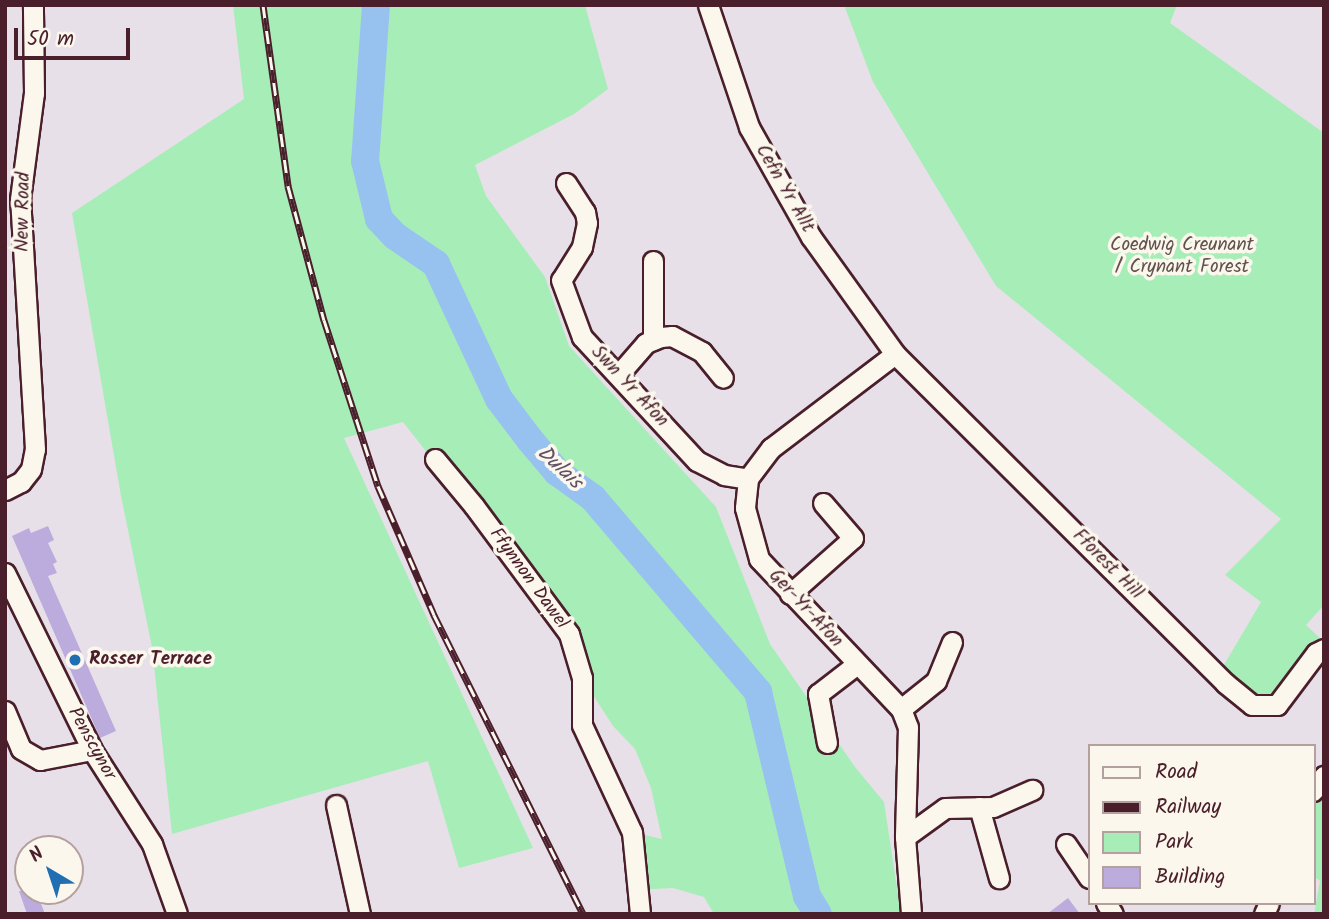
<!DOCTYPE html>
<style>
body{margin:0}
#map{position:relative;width:1329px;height:919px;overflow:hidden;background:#e8e0e8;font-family:Kalam,sans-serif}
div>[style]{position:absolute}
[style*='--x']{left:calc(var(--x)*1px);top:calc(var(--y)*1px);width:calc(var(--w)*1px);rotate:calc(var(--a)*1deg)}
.green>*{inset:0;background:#a7edb8}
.river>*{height:28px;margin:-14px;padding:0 14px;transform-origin:14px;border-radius:14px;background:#97c2f0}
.building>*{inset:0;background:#bbacdd}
.roads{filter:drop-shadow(2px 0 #4a1f2b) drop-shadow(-2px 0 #4a1f2b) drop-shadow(0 2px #4a1f2b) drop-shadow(0 -2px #4a1f2b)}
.minor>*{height:19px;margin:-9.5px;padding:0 9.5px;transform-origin:9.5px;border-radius:9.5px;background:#fbf7ec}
.rail>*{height:7px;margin-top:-3.5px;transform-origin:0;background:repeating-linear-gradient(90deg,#fbf7ec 0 13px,#4a1f2b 0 26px);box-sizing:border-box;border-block:2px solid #4a1f2b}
.dots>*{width:19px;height:19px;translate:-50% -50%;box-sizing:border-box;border:4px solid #fbf7ec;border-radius:50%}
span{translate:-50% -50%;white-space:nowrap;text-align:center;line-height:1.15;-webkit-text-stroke:7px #fbf7ec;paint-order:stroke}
.street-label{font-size:19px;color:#4a1f2b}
.park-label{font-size:19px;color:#61524e}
.poi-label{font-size:19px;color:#4a1f2b;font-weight:700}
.left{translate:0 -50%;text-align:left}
.water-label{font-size:21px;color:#615066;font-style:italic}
.frame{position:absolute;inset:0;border:7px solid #4a1f2b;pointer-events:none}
.legend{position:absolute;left:1088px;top:744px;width:228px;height:161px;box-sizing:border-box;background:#fbf7ec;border:2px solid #b4a19f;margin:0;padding:9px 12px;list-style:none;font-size:21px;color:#4a1f2b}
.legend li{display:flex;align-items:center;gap:14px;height:35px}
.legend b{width:35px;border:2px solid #b4a19f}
.north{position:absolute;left:14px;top:835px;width:70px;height:70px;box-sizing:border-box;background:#fbf7ec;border:2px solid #b4a19f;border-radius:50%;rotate:321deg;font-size:19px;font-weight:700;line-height:28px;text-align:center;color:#4a1f2b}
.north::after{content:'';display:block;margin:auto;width:24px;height:32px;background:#1f6fb2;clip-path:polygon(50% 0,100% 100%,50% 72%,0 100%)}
.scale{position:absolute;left:14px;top:28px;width:116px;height:32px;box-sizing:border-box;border:4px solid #4a1f2b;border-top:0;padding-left:9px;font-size:21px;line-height:24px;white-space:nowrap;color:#4a1f2b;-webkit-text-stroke:5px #fbf7ec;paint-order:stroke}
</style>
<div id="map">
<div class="green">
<i style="clip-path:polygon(233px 5px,585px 5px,608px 89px,574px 114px,475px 165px,486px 196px,545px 277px,569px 346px,716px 507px,770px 644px,855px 767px,884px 802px,901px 914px,714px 914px,704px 897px,673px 888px,636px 890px,632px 832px,662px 839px,651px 788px,635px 749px,613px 726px,582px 678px,569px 634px,403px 422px,344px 438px,533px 848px,459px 868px,428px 761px,172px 834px,152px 647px,121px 496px,72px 213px,244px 99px)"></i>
<i style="clip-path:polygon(844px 5px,1177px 5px,1170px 23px,1324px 133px,1324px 605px,1306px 625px,1322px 640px,1277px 705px,1252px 705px,1218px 675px,1261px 602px,1225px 575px,1281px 519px,996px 286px,873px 82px)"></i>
<i style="clip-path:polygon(1323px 781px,1324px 914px,1314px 914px,1320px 881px,1313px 876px,1313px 793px)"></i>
</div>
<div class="river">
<i style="--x:376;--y:5;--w:156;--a:94"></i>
<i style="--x:365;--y:161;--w:60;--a:76.4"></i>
<i style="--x:379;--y:219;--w:23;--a:47"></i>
<i style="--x:395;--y:236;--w:50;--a:34.3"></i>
<i style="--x:436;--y:264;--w:149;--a:65"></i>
<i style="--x:499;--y:399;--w:51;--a:52.9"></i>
<i style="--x:530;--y:440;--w:42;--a:49.8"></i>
<i style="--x:557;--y:472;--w:44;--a:35.8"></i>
<i style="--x:593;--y:498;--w:255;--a:49.6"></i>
<i style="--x:758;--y:692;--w:210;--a:76.5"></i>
<i style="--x:807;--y:896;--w:21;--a:59"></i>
</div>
<div class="building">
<i style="clip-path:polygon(48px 526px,54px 540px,48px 543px,57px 562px,53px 564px,57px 573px,48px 576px,116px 731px,100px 738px,12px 536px,29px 528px,31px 533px)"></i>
<i style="clip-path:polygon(19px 891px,36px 891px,45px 914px,27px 914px)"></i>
<i style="clip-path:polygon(1068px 898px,1080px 914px,1047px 914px)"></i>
</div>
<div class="roads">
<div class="minor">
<i style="--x:708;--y:5;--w:129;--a:71.4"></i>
<i style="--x:749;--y:127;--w:126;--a:60.6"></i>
<i style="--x:811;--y:237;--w:144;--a:54.3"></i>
<i style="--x:895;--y:354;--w:466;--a:44.9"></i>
<i style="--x:1225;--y:683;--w:35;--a:39"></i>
<i style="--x:1252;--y:705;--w:25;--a:0"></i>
<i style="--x:1277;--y:705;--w:65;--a:-53.1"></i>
<i style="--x:1316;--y:653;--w:9;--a:-27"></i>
<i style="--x:566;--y:183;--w:35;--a:57"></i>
<i style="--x:585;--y:212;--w:11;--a:80"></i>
<i style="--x:587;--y:223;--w:25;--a:102"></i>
<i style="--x:582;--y:247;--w:39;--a:122"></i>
<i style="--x:561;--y:280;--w:61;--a:69.8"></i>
<i style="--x:582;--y:337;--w:169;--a:47.2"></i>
<i style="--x:697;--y:461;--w:30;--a:27"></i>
<i style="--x:724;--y:475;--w:24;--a:9"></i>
<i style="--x:653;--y:261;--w:79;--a:90"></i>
<i style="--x:895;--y:354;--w:156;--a:142.8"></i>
<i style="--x:771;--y:448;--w:39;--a:127"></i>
<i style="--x:748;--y:479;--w:29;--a:96"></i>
<i style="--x:745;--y:508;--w:53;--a:74.6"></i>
<i style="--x:759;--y:559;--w:207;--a:46.6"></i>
<i style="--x:901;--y:709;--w:19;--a:69"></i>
<i style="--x:908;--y:727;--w:110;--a:91.6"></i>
<i style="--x:905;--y:837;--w:77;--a:85.5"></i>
<i style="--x:619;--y:374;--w:41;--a:-48.9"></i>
<i style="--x:646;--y:343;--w:16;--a:-22"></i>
<i style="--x:661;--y:337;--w:11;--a:-5"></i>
<i style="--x:672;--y:336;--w:34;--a:28"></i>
<i style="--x:702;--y:352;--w:33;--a:51"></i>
<i style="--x:435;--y:459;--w:61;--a:50.3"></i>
<i style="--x:474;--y:506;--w:159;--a:53.4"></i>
<i style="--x:569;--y:634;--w:46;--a:73.5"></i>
<i style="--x:582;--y:678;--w:47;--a:90"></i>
<i style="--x:582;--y:725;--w:118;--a:65"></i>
<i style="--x:632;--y:832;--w:82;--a:84.4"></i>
<i style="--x:5;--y:490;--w:18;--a:-27"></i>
<i style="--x:21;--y:482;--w:16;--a:-52"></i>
<i style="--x:31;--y:469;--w:20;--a:-79"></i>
<i style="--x:35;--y:449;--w:250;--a:-93.4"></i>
<i style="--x:20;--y:199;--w:107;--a:-82.5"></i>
<i style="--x:34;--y:93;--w:88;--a:-90.7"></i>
<i style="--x:5;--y:573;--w:197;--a:63.8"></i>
<i style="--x:92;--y:750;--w:112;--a:57.4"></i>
<i style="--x:152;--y:844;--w:74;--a:70.3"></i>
<i style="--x:790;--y:594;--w:84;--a:-41.6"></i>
<i style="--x:853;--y:538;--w:46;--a:-130.6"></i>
<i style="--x:901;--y:709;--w:45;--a:-38.7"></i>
<i style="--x:936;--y:681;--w:42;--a:-67.7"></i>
<i style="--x:5;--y:711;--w:41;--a:67.2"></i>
<i style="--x:21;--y:749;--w:22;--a:30"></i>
<i style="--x:40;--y:760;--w:53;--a:-10.9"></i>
<i style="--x:827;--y:743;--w:50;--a:-100.4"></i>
<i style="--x:818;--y:694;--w:49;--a:-37.6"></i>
<i style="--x:1313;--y:791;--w:19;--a:-54"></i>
<i style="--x:336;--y:805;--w:112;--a:77.6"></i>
<i style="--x:979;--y:807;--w:74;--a:74.3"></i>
<i style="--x:905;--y:837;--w:49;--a:-35.9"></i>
<i style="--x:945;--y:808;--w:48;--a:-1.2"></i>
<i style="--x:993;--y:807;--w:43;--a:-23.6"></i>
<i style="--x:1066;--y:844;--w:41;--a:55.9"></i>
<i style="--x:1106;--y:903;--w:13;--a:58"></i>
<i style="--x:1264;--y:914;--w:12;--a:-66"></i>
</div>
</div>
<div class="rail">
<i style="--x:263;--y:5;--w:183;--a:82.1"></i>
<i style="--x:288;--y:186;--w:139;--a:75"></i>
<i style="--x:324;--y:320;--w:175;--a:72"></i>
<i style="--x:378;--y:486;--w:141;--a:66.5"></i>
<i style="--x:434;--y:615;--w:334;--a:63.5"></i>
</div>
<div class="dots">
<i style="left:75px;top:660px;background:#1f6fb2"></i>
</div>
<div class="street-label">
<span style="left:784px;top:189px;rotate:60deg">Cefn Yr Allt</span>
<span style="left:24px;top:212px;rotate:-89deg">New Road</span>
<span style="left:629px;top:387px;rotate:47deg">Swn Yr Afon</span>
<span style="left:1107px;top:565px;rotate:45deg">Fforest Hill</span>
<span style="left:528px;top:579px;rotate:54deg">Ffynnon Dawel</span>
<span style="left:805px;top:609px;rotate:47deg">Ger-Yr-Afon</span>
<span style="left:91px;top:744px;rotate:61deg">Penscynor</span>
</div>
<div class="park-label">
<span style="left:1182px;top:257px">Coedwig Creunant<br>/ Crynant Forest</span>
</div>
<div class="poi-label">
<span class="left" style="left:89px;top:660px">Rosser Terrace</span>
</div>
<div class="water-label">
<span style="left:559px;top:468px;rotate:43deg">Dulais</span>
</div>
<div class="frame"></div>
<ul class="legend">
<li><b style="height:9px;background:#fbf7ec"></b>Road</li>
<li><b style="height:9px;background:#4a1f2b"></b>Railway</li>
<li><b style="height:19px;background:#a7edb8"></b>Park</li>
<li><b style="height:19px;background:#bbacdd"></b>Building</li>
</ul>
<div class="north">N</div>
<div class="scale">50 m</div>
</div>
